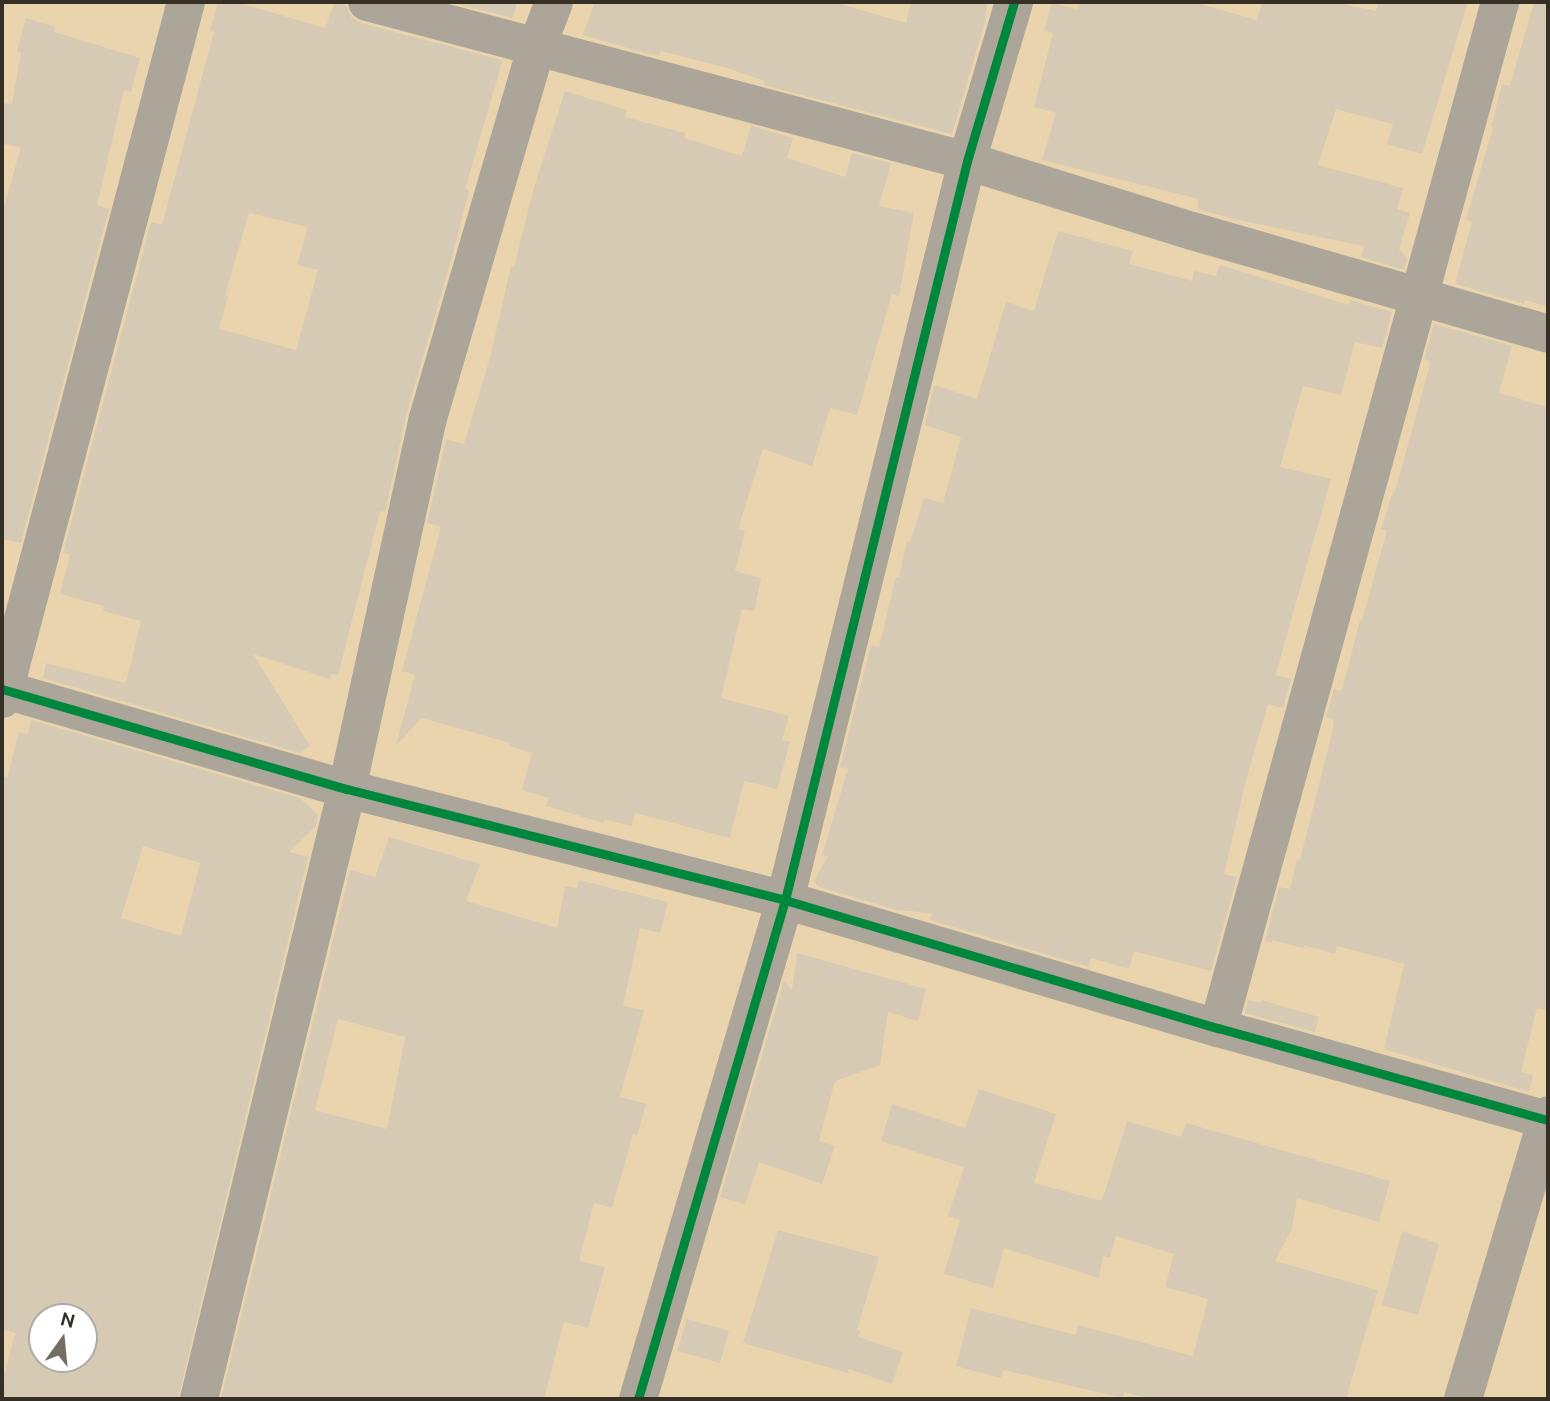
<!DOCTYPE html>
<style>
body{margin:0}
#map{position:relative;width:1550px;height:1401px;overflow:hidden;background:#e8e0d2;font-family:Ubuntu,sans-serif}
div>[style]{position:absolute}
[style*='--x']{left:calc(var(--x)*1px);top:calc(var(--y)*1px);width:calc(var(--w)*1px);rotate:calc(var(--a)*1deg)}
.green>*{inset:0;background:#e9d4ad}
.building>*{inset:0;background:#d6cab5}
.minor>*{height:38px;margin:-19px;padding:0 19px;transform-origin:19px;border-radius:19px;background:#aca59a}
.cycleway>*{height:9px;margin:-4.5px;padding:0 4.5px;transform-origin:4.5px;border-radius:4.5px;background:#00873e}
span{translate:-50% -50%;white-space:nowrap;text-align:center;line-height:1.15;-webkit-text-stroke:7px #fff;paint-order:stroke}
.frame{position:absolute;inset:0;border:4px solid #352f25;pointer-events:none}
.north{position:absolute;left:28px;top:1303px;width:70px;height:70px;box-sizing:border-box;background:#fff;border:2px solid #aeaca8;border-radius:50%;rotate:15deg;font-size:19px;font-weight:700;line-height:28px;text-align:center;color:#352f25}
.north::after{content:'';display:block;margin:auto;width:24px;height:32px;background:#746d62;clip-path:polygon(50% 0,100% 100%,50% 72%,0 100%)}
</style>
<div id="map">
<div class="green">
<i style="clip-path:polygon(evenodd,2px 2px,1548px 2px,1548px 1399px,2px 1399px,2px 2px,42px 1317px,84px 1317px,84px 1359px,42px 1359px,42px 1317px)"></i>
</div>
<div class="building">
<i style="clip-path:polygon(evenodd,218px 2px,236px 2px,325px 28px,335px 2px,346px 5px,351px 17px,361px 23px,501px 60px,502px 63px,465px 189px,469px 190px,454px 250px,407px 412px,385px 512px,380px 511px,338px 675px,332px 674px,330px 679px,253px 654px,310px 746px,300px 753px,43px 678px,46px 663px,126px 683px,141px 621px,103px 611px,104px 606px,60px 594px,70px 554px,63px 553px,151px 222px,162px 225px,214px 32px,210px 31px,218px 2px,249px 213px,308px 227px,297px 265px,318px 270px,296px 350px,219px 329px,228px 296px,225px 295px,249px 213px)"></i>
<i style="clip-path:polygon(451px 2px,517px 2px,513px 18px)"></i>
<i style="clip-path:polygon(595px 2px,833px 2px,906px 23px,911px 2px,987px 2px,985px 22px,952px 134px,764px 85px,765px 81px,727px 68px,661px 51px,659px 56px,638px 51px,583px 35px)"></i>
<i style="clip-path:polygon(1079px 2px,1193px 2px,1257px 20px,1262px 2px,1336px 2px,1376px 11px,1378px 2px,1468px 2px,1422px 154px,1387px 144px,1393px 124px,1336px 109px,1318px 165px,1403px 188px,1397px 209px,1410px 213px,1399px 249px,1407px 258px,1404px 270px,1361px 257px,1364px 246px,1233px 219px,1197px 209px,1199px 199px,1042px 160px,1056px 113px,1034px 107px,1053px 33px,1044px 31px,1052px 3px,1077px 9px)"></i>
<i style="clip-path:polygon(1534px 2px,1548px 2px,1548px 307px,1525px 300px,1524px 304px,1455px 284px,1472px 222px,1466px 220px,1493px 127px,1491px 127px,1502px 84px,1510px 86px)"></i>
<i style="clip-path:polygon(26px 18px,55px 27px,54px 32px,140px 58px,131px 92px,124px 90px,97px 205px,109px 209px,21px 543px,2px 539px,2px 214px,21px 147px,2px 144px,2px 103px,12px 104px,21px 52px,17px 51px)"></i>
<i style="clip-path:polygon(565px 91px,627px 110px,625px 117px,685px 133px,684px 138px,742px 156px,751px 126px,793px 138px,787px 158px,845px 177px,852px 153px,891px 163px,879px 206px,914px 213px,899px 296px,892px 294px,857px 415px,830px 408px,812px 466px,763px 449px,738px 529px,745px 531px,735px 571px,761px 578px,754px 611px,742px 609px,721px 698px,789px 716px,782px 740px,790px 742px,777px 789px,744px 781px,730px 838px,635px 813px,632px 826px,605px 820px,604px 823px,546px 806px,549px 798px,522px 790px,532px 753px,509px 746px,510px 743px,422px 718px,396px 745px,415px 675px,402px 671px,441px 527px,427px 523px,446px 439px,464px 444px,490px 358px,511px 266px,514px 267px,533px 191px)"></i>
<i style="clip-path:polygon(1058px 231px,1133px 251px,1129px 264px,1192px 281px,1194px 271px,1216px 276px,1220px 265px,1349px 305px,1350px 300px,1392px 312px,1382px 348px,1355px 342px,1341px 395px,1303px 386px,1280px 467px,1331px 479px,1277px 670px,1276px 675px,1291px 679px,1283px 708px,1268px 704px,1246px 780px,1224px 874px,1237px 877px,1211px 971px,1134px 951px,1129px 969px,1091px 958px,1089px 967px,930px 920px,931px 913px,897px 910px,819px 887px,814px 881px,828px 856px,822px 855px,848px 769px,840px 767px,871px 645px,879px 647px,896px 577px,899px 578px,907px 541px,910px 542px,924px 498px,943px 503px,961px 437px,925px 425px,934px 385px,977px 399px,1006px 302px,1034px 311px)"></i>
<i style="clip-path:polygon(1434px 324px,1512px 346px,1499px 393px,1548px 407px,1548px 1011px,1537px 1008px,1521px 1072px,1533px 1075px,1529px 1092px,1384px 1049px,1404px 964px,1337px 946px,1335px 954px,1304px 945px,1303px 948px,1272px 940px,1272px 943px,1265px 941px,1279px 887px,1290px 889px,1297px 859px,1300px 860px,1333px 729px,1333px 719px,1326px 717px,1334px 689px,1342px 691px,1360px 620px,1362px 621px,1387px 530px,1381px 529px,1393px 491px,1395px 492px,1431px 361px,1424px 359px)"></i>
<i style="clip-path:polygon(evenodd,31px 720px,300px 798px,318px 815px,316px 826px,289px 852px,308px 857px,178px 1399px,2px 1399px,2px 1385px,15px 1333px,2px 1329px,2px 776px,7px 778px,19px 732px,28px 734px,31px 720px,143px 846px,200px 863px,181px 936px,121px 918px,143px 846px,31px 720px,42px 1317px,84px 1317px,84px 1359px,42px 1359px,42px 1317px)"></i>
<i style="clip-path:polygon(evenodd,389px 837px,480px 864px,466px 901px,557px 928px,565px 886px,577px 888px,579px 880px,668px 902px,660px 933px,640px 928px,623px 1006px,644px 1010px,620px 1097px,646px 1104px,637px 1136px,633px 1134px,612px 1208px,594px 1203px,579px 1261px,605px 1267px,588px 1328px,564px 1322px,544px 1399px,221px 1399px,350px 870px,375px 877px,389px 837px,338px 1019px,405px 1037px,387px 1129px,315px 1110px,338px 1019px)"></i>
<i style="clip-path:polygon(797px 953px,926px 989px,918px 1021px,888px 1012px,880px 1065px,835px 1081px,819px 1141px,835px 1146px,822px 1184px,759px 1162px,745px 1204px,720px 1197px,784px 981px,792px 990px)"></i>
<i style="clip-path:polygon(1248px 1000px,1261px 1003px,1262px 1000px,1319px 1017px,1315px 1032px,1245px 1013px)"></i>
<i style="clip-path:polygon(979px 1089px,1056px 1114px,1034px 1183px,1102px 1201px,1127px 1121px,1181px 1137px,1186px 1123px,1390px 1181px,1379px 1222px,1297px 1198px,1292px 1228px,1275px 1261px,1378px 1290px,1346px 1399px,1151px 1399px,1124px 1392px,1123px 1398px,1003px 1370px,1001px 1378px,956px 1366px,971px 1308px,1076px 1335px,1078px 1325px,1193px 1356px,1208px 1299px,1165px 1287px,1174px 1254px,1116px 1236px,1110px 1258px,1103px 1256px,1099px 1278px,1004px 1248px,993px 1288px,944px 1274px,960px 1220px,948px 1216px,964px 1167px,881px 1141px,892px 1104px,965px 1128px)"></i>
<i style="clip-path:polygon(778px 1230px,879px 1257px,857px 1330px,860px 1330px,858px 1337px,903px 1352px,892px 1384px,849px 1369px,848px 1373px,743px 1343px)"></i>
<i style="clip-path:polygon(1402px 1231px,1439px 1244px,1418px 1315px,1382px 1305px)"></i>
<i style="clip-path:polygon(687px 1319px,729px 1331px,720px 1363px,677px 1351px)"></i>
</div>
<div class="minor">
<i style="--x:367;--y:2;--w:621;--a:14.84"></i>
<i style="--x:967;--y:161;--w:236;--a:17.3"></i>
<i style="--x:1192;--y:231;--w:371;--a:16.1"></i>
<i style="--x:2;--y:689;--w:359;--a:16.2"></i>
<i style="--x:347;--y:789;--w:452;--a:14.2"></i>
<i style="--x:785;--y:900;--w:452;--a:16.5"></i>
<i style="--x:1218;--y:1028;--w:343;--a:15.6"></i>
<i style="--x:2;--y:699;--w:721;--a:-75.21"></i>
<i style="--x:1218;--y:1028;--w:1064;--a:-74.63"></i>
<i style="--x:199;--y:1399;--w:628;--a:-76.36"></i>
<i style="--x:347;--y:789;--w:380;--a:-77.7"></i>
<i style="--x:428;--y:418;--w:384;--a:-73.7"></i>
<i style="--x:536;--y:49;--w:50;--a:-69"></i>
<i style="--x:638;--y:1399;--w:520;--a:-73.59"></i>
<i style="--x:785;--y:900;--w:761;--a:-76.16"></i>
<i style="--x:967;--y:161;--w:166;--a:-73.5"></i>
<i style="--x:1463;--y:1399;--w:296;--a:-73.3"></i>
</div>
<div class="cycleway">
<i style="--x:2;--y:689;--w:359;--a:16.2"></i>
<i style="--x:347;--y:789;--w:452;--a:14.2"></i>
<i style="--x:785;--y:900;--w:452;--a:16.5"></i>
<i style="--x:1218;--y:1028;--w:343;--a:15.6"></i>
<i style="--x:638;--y:1399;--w:520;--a:-73.59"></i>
<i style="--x:785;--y:900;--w:761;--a:-76.16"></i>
<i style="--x:967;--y:161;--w:166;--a:-73.5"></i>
</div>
<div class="frame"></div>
<div class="north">N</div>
</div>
